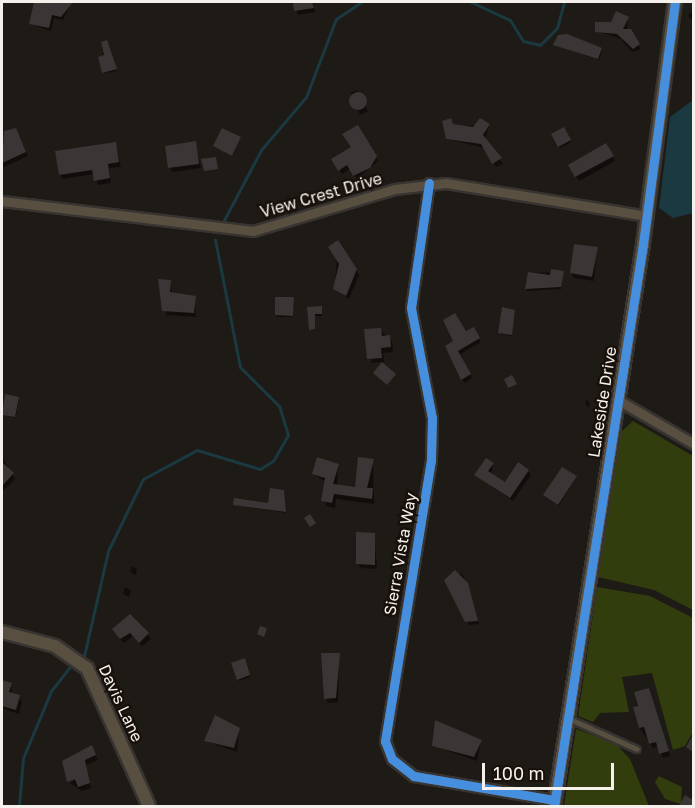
<!DOCTYPE html>
<style>
body{margin:0}
#map{position:relative;width:695px;height:808px;overflow:hidden;background:#1e1a16;font-family:"Golos Text",sans-serif}
div>[style]{position:absolute}
[style*='--x']{left:calc(var(--x)*1px);top:calc(var(--y)*1px);width:calc(var(--w)*1px);rotate:calc(var(--a)*1deg)}
.green>*{inset:0;background:#313d0d}
.water>*{inset:0;background:#1a3940}
.shadow>*{inset:0;background:#0007}
.stream>*{height:3px;margin:-1.5px;padding:0 1.5px;transform-origin:1.5px;border-radius:1.5px;background:#1a3940}
.building>*{inset:0;background:#393635}
.round{border-radius:50%}
.roads{filter:drop-shadow(2px 0 #373431) drop-shadow(-2px 0 #373431) drop-shadow(0 2px #373431) drop-shadow(0 -2px #373431)}
.service>*{height:4.5px;margin:-2.25px;padding:0 2.25px;transform-origin:2.25px;border-radius:2.25px;background:#594f40}
.minor>*{height:9px;margin:-4.5px;padding:0 4.5px;transform-origin:4.5px;border-radius:4.5px;background:#594f40}
.tertiary>*{height:12px;margin:-6px;padding:0 6px;transform-origin:6px;border-radius:6px;background:#594f40}
.cycleway>*{height:9px;margin:-4.5px;padding:0 4.5px;transform-origin:4.5px;border-radius:4.5px;background:#468fdf}
span{translate:-50% -50%;white-space:nowrap;text-align:center;line-height:1.15;-webkit-text-stroke:5px #18110b;paint-order:stroke}
.street-label{font-size:16px;color:#f6f0ec}
.frame{position:absolute;inset:0;border:3px solid #f6f0ec;pointer-events:none}
.scale{position:absolute;left:482px;top:763px;width:132px;height:27px;box-sizing:border-box;border:3px solid #f6f0ec;border-top:0;padding-left:8px;font-size:18px;line-height:21px;white-space:nowrap;color:#f6f0ec;-webkit-text-stroke:4px #18110b;paint-order:stroke}
</style>
<div id="map">
<div class="green">
<i style="clip-path:polygon(633px 421px,693px 456px,693px 610px,654px 590px,598px 577px,621px 432px)"></i>
<i style="clip-path:polygon(597px 587px,650px 596px,693px 618px,693px 732px,685px 746px,673px 750px,652px 673px,622px 677px,629px 712px,600px 713px,593px 722px,578px 716px)"></i>
<i style="clip-path:polygon(576px 729px,616px 744px,630px 759px,649px 806px,564px 806px)"></i>
<i style="clip-path:polygon(659px 776px,682px 787px,681px 804px,665px 799px,655px 782px)"></i>
</div>
<div class="water">
<i style="clip-path:polygon(693px 100px,693px 213px,673px 218px,659px 208px,670px 117px)"></i>
</div>
<div class="shadow">
<i style="clip-path:polygon(36px 2px,68px 2px,70px 5px,63px 20px,54px 18px,51px 31px,31px 24px)"></i>
<i style="clip-path:polygon(294px 2px,313px 2px,315px 12px,298px 15px)"></i>
<i style="clip-path:polygon(689px 13px,694px 13px,694px 20px,689px 18px)"></i>
<i style="clip-path:polygon(628px 18px,627px 31px,641px 49px,632px 52px,621px 39px,597px 31px)"></i>
<i style="clip-path:polygon(102px 43px,107px 44px,116px 71px,104px 73px)"></i>
<i style="clip-path:polygon(555px 45px,601px 49px,602px 51px,599px 60px)"></i>
<i style="clip-path:polygon(357px 90px,368px 111px,360px 115px,351px 93px)"></i>
<i style="clip-path:polygon(489px 125px,485px 140px,503px 164px,496px 167px,485px 148px,447px 139px,453px 126px)"></i>
<i style="clip-path:polygon(358px 127px,378px 161px,357px 179px,350px 169px,342px 174px,333px 160px,352px 148px)"></i>
<i style="clip-path:polygon(564px 129px,571px 142px,560px 148px,553px 134px)"></i>
<i style="clip-path:polygon(18px 134px,28px 156px,2px 168px,2px 142px)"></i>
<i style="clip-path:polygon(240px 138px,233px 156px,214px 146px)"></i>
<i style="clip-path:polygon(195px 143px,201px 168px,172px 172px,170px 167px)"></i>
<i style="clip-path:polygon(116px 144px,121px 167px,109px 168px,111px 183px,98px 185px,94px 174px,63px 179px,60px 174px)"></i>
<i style="clip-path:polygon(606px 145px,615px 161px,579px 181px,570px 166px)"></i>
<i style="clip-path:polygon(338px 242px,359px 275px,349px 299px,335px 289px)"></i>
<i style="clip-path:polygon(597px 248px,594px 281px,574px 278px,571px 273px)"></i>
<i style="clip-path:polygon(529px 273px,563px 272px,561px 289px,527px 291px)"></i>
<i style="clip-path:polygon(170px 282px,172px 294px,195px 298px,196px 317px,166px 315px)"></i>
<i style="clip-path:polygon(294px 301px,293px 317px,277px 317px,276px 315px)"></i>
<i style="clip-path:polygon(309px 308px,322px 310px,322px 316px,315px 316px,315px 331px)"></i>
<i style="clip-path:polygon(514px 312px,512px 336px,501px 334px,500px 332px)"></i>
<i style="clip-path:polygon(473px 329px,481px 342px,459px 355px,472px 378px,464px 383px,447px 346px)"></i>
<i style="clip-path:polygon(380px 330px,392px 341px,393px 352px,383px 353px,384px 362px,371px 363px)"></i>
<i style="clip-path:polygon(6px 396px,19px 400px,15px 418px,2px 414px)"></i>
<i style="clip-path:polygon(588px 400px,590px 406px,587px 407px,585px 401px)"></i>
<i style="clip-path:polygon(2px 457px,15px 479px,2px 492px)"></i>
<i style="clip-path:polygon(373px 461px,374px 504px,336px 499px,335px 508px,326px 506px,326px 482px,313px 474px,338px 465px,337px 486px,356px 488px)"></i>
<i style="clip-path:polygon(493px 464px,491px 475px,505px 484px,528px 471px,531px 475px,513px 501px,475px 475px)"></i>
<i style="clip-path:polygon(576px 477px,559px 506px,546px 497px)"></i>
<i style="clip-path:polygon(284px 493px,286px 513px,235px 505px,269px 504px)"></i>
<i style="clip-path:polygon(374px 535px,377px 569px,361px 568px,358px 564px)"></i>
<i style="clip-path:polygon(132px 566px,137px 569px,136px 575px,130px 572px)"></i>
<i style="clip-path:polygon(461px 573px,464px 577px,479px 624px,469px 625px,446px 581px)"></i>
<i style="clip-path:polygon(125px 587px,131px 590px,129px 597px,123px 594px)"></i>
<i style="clip-path:polygon(113px 630px,148px 634px,151px 639px,142px 646px,133px 636px,124px 643px)"></i>
<i style="clip-path:polygon(339px 654px,338px 702px,328px 703px,326px 698px)"></i>
<i style="clip-path:polygon(245px 662px,250px 677px,239px 681px,238px 679px)"></i>
<i style="clip-path:polygon(2px 682px,11px 684px,12px 695px,22px 701px,19px 714px,2px 708px)"></i>
<i style="clip-path:polygon(635px 693px,651px 694px,670px 756px,663px 758px,658px 746px,653px 748px,640px 728px)"></i>
<i style="clip-path:polygon(239px 729px,237px 752px,206px 741px)"></i>
<i style="clip-path:polygon(481px 741px,477px 761px,434px 746px)"></i>
<i style="clip-path:polygon(91px 747px,98px 760px,86px 765px,91px 788px,82px 791px,70px 783px,81px 776px,68px 780px)"></i>
</div>
<div class="stream">
<i style="--x:471;--y:2;--w:43;--a:24.8"></i>
<i style="--x:510;--y:20;--w:25;--a:58"></i>
<i style="--x:523;--y:41;--w:17;--a:13"></i>
<i style="--x:540;--y:45;--w:24;--a:-45"></i>
<i style="--x:557;--y:28;--w:27;--a:-75"></i>
<i style="--x:224;--y:220;--w:79;--a:-62.1"></i>
<i style="--x:261;--y:150;--w:70;--a:-49.7"></i>
<i style="--x:306;--y:97;--w:84;--a:-69"></i>
<i style="--x:336;--y:19;--w:30;--a:-34"></i>
<i style="--x:84;--y:656;--w:108;--a:-77.1"></i>
<i style="--x:108;--y:551;--w:80;--a:-64.1"></i>
<i style="--x:143;--y:479;--w:61;--a:-28.2"></i>
<i style="--x:197;--y:450;--w:66;--a:16.8"></i>
<i style="--x:260;--y:469;--w:15;--a:-32"></i>
<i style="--x:273;--y:461;--w:30;--a:-60"></i>
<i style="--x:288;--y:435;--w:30;--a:-107"></i>
<i style="--x:279;--y:406;--w:55;--a:-135"></i>
<i style="--x:240;--y:367;--w:130;--a:-101.1"></i>
<i style="--x:19;--y:806;--w:48;--a:-85.2"></i>
<i style="--x:23;--y:758;--w:73;--a:-67.3"></i>
<i style="--x:51;--y:691;--w:36;--a:-52"></i>
</div>
<div class="building">
<i style="clip-path:polygon(34px 2px,73px 2px,61px 17px,52px 15px,49px 28px,29px 24px)"></i>
<i style="clip-path:polygon(293px 2px,312px 2px,314px 8px,294px 11px)"></i>
<i style="clip-path:polygon(616px 11px,629px 17px,623px 29px,631px 29px,640px 44px,633px 49px,617px 34px,595px 32px,595px 22px,611px 22px)"></i>
<i style="clip-path:polygon(567px 34px,602px 48px,598px 59px,553px 45px,558px 35px)"></i>
<i style="clip-path:polygon(107px 40px,117px 69px,102px 73px,98px 57px,104px 55px,101px 42px)"></i>
<i class="round" style="left:349px;top:92px;width:18px;height:18px"></i>
<i style="clip-path:polygon(451px 118px,453px 124px,473px 127px,480px 118px,490px 124px,483px 135px,502px 158px,492px 164px,481px 144px,446px 139px,442px 121px)"></i>
<i style="clip-path:polygon(358px 125px,377px 156px,370px 168px,353px 176px,347px 165px,338px 171px,331px 159px,351px 147px,342px 134px)"></i>
<i style="clip-path:polygon(564px 127px,571px 140px,558px 147px,551px 134px)"></i>
<i style="clip-path:polygon(16px 128px,26px 152px,2px 163px,4px 131px)"></i>
<i style="clip-path:polygon(222px 128px,241px 137px,232px 156px,213px 146px)"></i>
<i style="clip-path:polygon(196px 141px,199px 164px,168px 168px,165px 146px)"></i>
<i style="clip-path:polygon(116px 142px,119px 162px,108px 164px,110px 178px,94px 181px,92px 170px,59px 175px,55px 151px)"></i>
<i style="clip-path:polygon(606px 143px,614px 156px,575px 177px,568px 165px)"></i>
<i style="clip-path:polygon(216px 157px,218px 169px,204px 171px,201px 159px)"></i>
<i style="clip-path:polygon(338px 240px,357px 269px,346px 296px,333px 289px,339px 264px,328px 247px)"></i>
<i style="clip-path:polygon(574px 244px,598px 247px,592px 277px,570px 273px)"></i>
<i style="clip-path:polygon(551px 269px,564px 271px,561px 287px,525px 289px,528px 272px,550px 275px)"></i>
<i style="clip-path:polygon(158px 279px,171px 280px,170px 292px,196px 296px,194px 313px,162px 311px)"></i>
<i style="clip-path:polygon(275px 297px,294px 297px,293px 316px,275px 315px)"></i>
<i style="clip-path:polygon(322px 306px,322px 314px,315px 314px,315px 329px,309px 330px,307px 307px)"></i>
<i style="clip-path:polygon(502px 307px,515px 310px,512px 335px,498px 333px)"></i>
<i style="clip-path:polygon(455px 313px,466px 331px,474px 327px,480px 338px,458px 351px,471px 374px,461px 380px,445px 346px,453px 341px,443px 320px)"></i>
<i style="clip-path:polygon(381px 328px,382px 336px,390px 335px,391px 347px,381px 348px,382px 358px,367px 359px,364px 329px)"></i>
<i style="clip-path:polygon(382px 362px,396px 374px,387px 385px,373px 373px)"></i>
<i style="clip-path:polygon(512px 375px,517px 384px,508px 388px,504px 379px)"></i>
<i style="clip-path:polygon(5px 394px,19px 397px,15px 417px,2px 415px)"></i>
<i style="clip-path:polygon(317px 457px,339px 464px,333px 484px,355px 487px,358px 457px,374px 459px,367px 488px,373px 488px,372px 499px,334px 494px,332px 503px,321px 501px,325px 478px,312px 474px)"></i>
<i style="clip-path:polygon(486px 458px,494px 463px,488px 471px,505px 482px,518px 462px,529px 470px,510px 498px,474px 475px)"></i>
<i style="clip-path:polygon(2px 462px,14px 473px,2px 486px)"></i>
<i style="clip-path:polygon(562px 467px,577px 476px,558px 505px,543px 495px)"></i>
<i style="clip-path:polygon(270px 488px,284px 490px,286px 512px,233px 505px,234px 498px,268px 503px)"></i>
<i style="clip-path:polygon(310px 514px,316px 523px,310px 527px,304px 518px)"></i>
<i style="clip-path:polygon(356px 532px,375px 533px,375px 565px,356px 564px)"></i>
<i style="clip-path:polygon(455px 570px,468px 583px,478px 621px,465px 622px,444px 580px)"></i>
<i style="clip-path:polygon(130px 614px,149px 633px,139px 643px,130px 633px,120px 639px,112px 629px)"></i>
<i style="clip-path:polygon(260px 626px,267px 628px,264px 637px,257px 634px)"></i>
<i style="clip-path:polygon(321px 653px,340px 653px,336px 698px,324px 699px)"></i>
<i style="clip-path:polygon(245px 658px,250px 675px,237px 680px,231px 663px)"></i>
<i style="clip-path:polygon(2px 680px,12px 683px,9px 692px,20px 695px,16px 710px,2px 706px)"></i>
<i style="clip-path:polygon(649px 688px,669px 751px,659px 754px,656px 742px,649px 744px,644px 727px,639px 728px,633px 707px,638px 706px,634px 692px)"></i>
<i style="clip-path:polygon(215px 715px,240px 728px,234px 748px,204px 741px)"></i>
<i style="clip-path:polygon(435px 720px,482px 740px,474px 757px,432px 746px)"></i>
<i style="clip-path:polygon(693px 735px,693px 752px,686px 747px)"></i>
<i style="clip-path:polygon(92px 745px,96px 755px,85px 760px,90px 783px,78px 787px,75px 779px,67px 782px,62px 761px)"></i>
<i style="clip-path:polygon(685px 795px,693px 800px,693px 807px,678px 807px)"></i>
</div>
<div class="roads">
<div class="service">
<i style="--x:570;--y:719;--w:73;--a:24.1"></i>
</div>
<div class="minor">
<i style="--x:429;--y:183;--w:126;--a:98.2"></i>
<i style="--x:411;--y:308;--w:112;--a:79.2"></i>
<i style="--x:432;--y:418;--w:42;--a:91.4"></i>
<i style="--x:431;--y:460;--w:285;--a:99.3"></i>
<i style="--x:385;--y:741;--w:19;--a:69"></i>
<i style="--x:392;--y:759;--w:28;--a:38"></i>
<i style="--x:414;--y:776;--w:143;--a:9.7"></i>
<i style="--x:2;--y:201;--w:253;--a:6.8"></i>
<i style="--x:253;--y:231;--w:148;--a:-16.5"></i>
<i style="--x:395;--y:189;--w:51;--a:-6.7"></i>
<i style="--x:446;--y:183;--w:204;--a:9.3"></i>
<i style="--x:618;--y:400;--w:88;--a:30.1"></i>
</div>
<div class="tertiary">
<i style="--x:2;--y:632;--w:55;--a:14.8"></i>
<i style="--x:55;--y:646;--w:39;--a:35"></i>
<i style="--x:87;--y:668;--w:151;--a:65.8"></i>
<i style="--x:554;--y:806;--w:569;--a:-81"></i>
<i style="--x:643;--y:244;--w:244;--a:-82.5"></i>
</div>
</div>
<div class="cycleway">
<i style="--x:429;--y:183;--w:126;--a:98.2"></i>
<i style="--x:411;--y:308;--w:112;--a:79.2"></i>
<i style="--x:432;--y:418;--w:42;--a:91.4"></i>
<i style="--x:431;--y:460;--w:285;--a:99.3"></i>
<i style="--x:385;--y:741;--w:19;--a:69"></i>
<i style="--x:392;--y:759;--w:28;--a:38"></i>
<i style="--x:414;--y:776;--w:143;--a:9.7"></i>
<i style="--x:554;--y:806;--w:569;--a:-81"></i>
<i style="--x:643;--y:244;--w:244;--a:-82.5"></i>
</div>
<div class="street-label">
<span style="left:321px;top:195px;rotate:-16deg">View Crest Drive</span>
<span style="left:602px;top:402px;rotate:-81deg">Lakeside Drive</span>
<span style="left:400px;top:554px;rotate:-80deg">Sierra Vista Way</span>
<span style="left:121px;top:703px;rotate:65deg">Davis Lane</span>
</div>
<div class="frame"></div>
<div class="scale">100 m</div>
</div>
